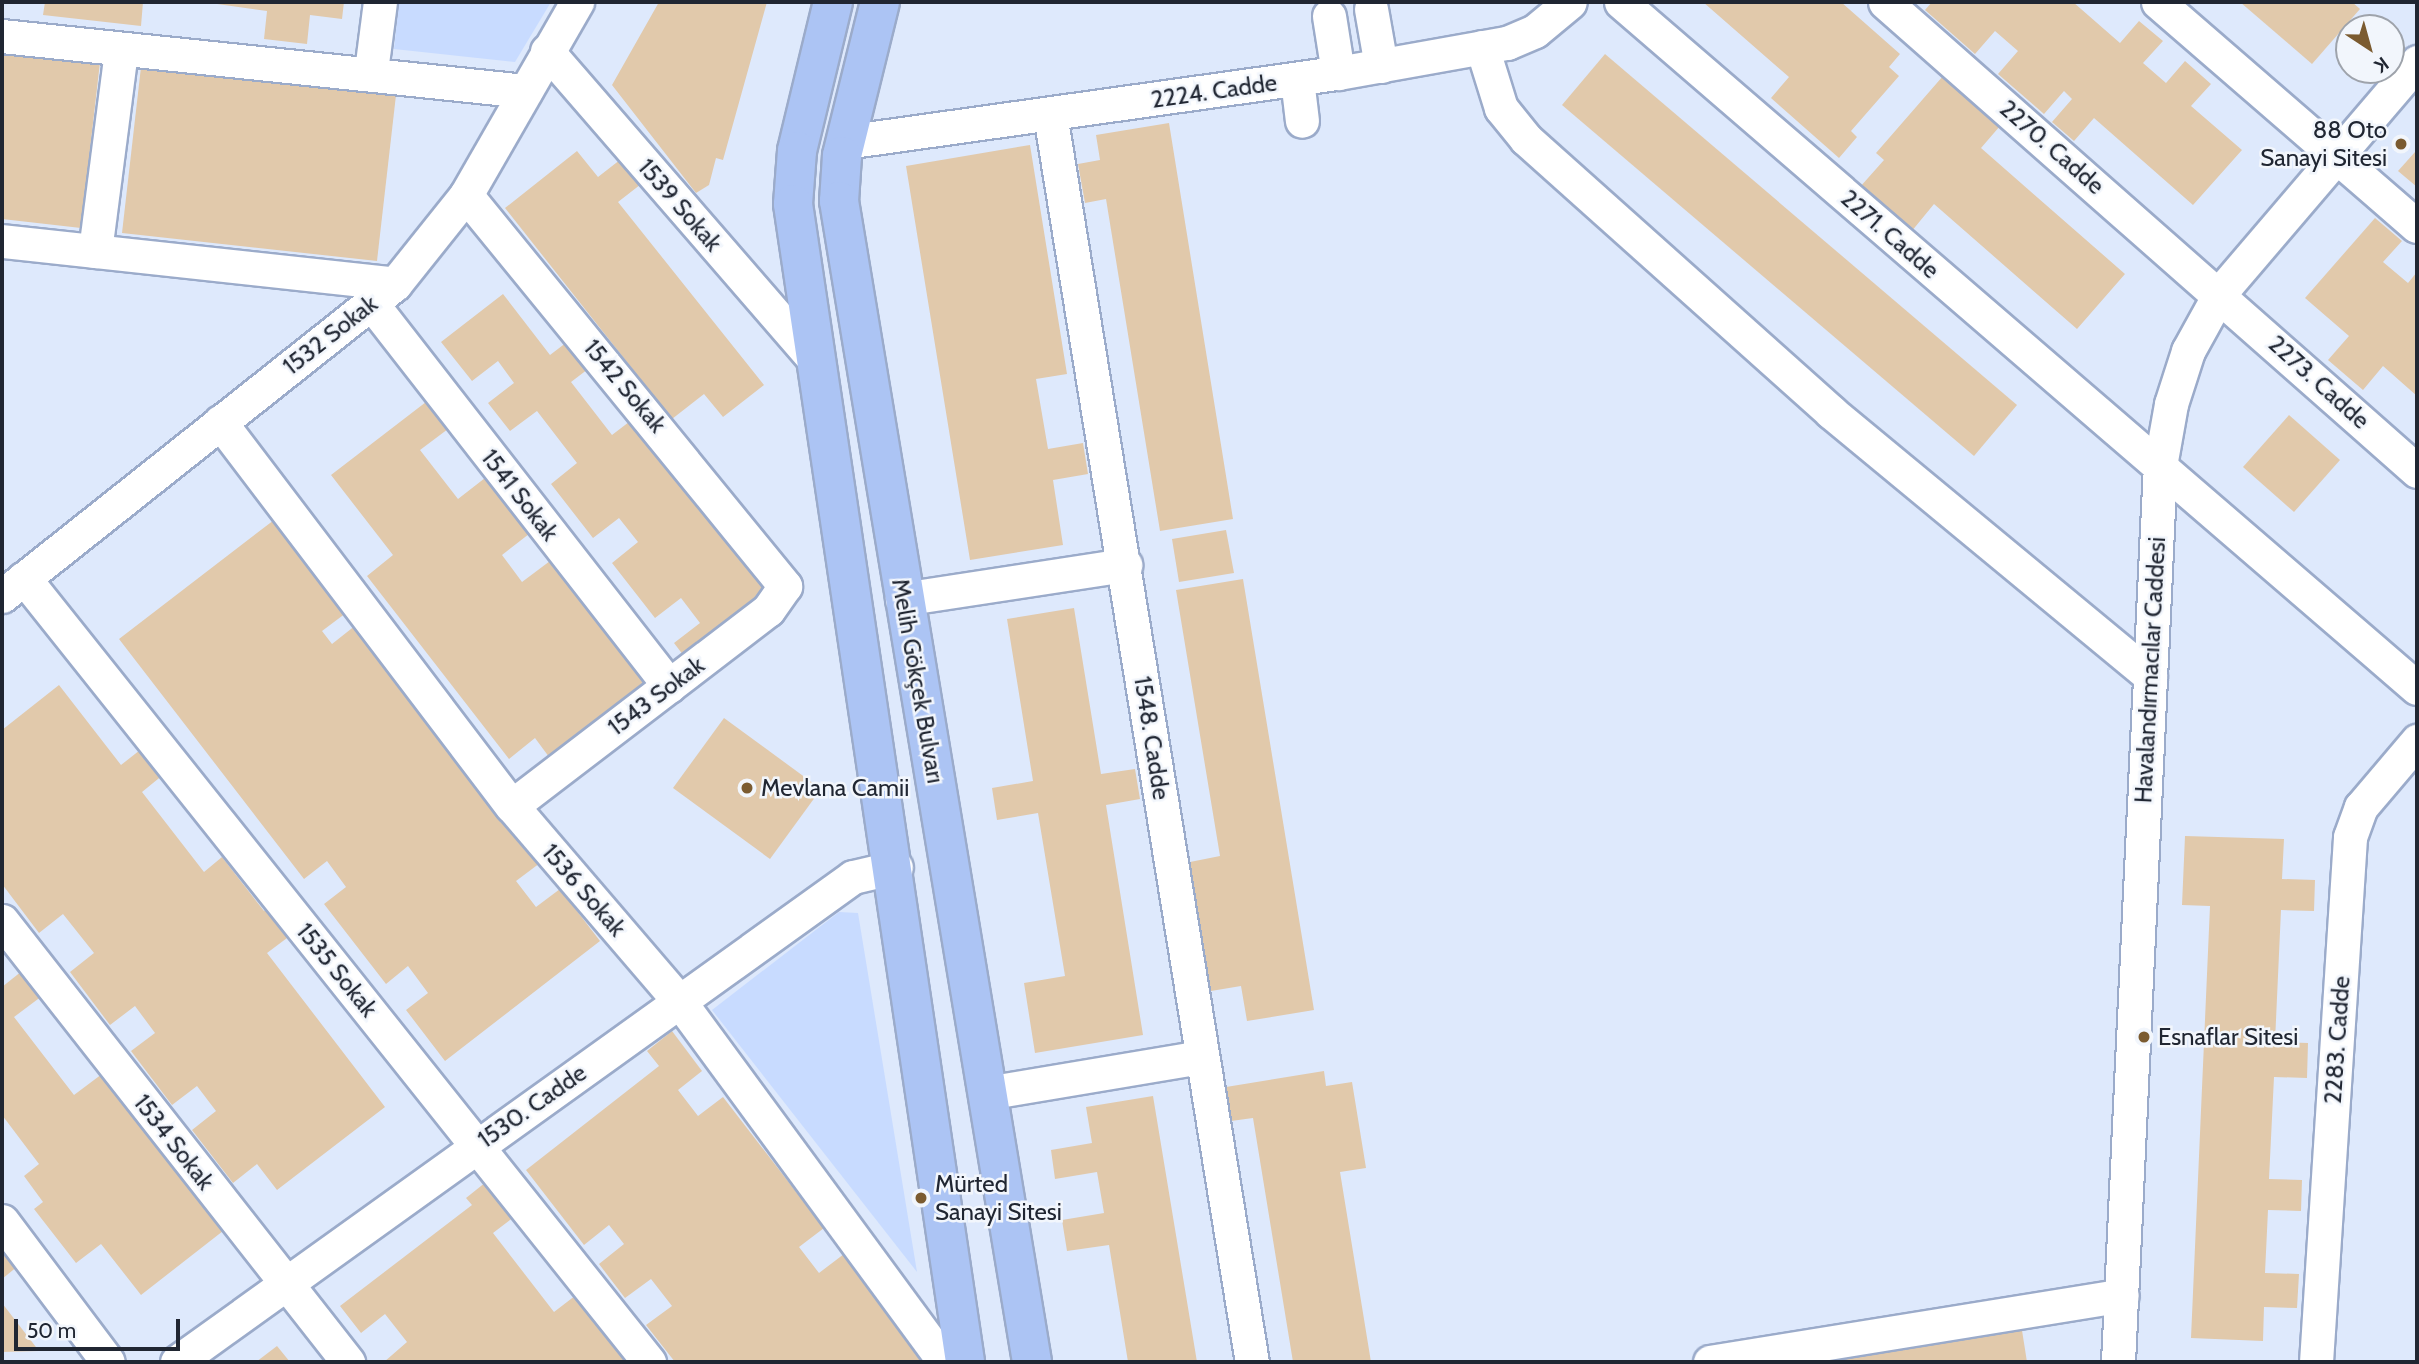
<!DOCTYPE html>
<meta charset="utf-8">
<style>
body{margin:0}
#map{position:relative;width:2419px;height:1364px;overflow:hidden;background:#dee9fc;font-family:Cabin,sans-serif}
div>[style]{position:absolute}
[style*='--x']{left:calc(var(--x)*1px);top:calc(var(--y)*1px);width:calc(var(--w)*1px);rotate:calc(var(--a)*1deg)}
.green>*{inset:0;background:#c8dbff}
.building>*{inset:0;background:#e1c9ab}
.roads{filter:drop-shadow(2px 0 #9babca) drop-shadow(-2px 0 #9babca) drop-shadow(0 2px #9babca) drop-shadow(0 -2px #9babca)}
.minor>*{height:33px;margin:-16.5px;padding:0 16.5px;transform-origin:16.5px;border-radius:16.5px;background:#fff}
.major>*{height:38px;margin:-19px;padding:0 19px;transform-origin:19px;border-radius:19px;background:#acc4f4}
.dots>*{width:19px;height:19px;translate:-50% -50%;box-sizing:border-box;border:4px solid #f2f6fc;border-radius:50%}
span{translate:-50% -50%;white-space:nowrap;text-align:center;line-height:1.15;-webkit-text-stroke:5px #f2f6fc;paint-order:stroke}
.street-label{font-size:24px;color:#202632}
.poi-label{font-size:24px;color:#202632}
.right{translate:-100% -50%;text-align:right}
.left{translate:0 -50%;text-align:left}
.frame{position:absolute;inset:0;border:4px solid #202632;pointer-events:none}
.north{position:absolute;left:2335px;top:14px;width:70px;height:70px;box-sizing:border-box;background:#f2f6fc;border:2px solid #9ea3ab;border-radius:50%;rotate:144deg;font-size:19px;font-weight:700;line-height:28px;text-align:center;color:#202632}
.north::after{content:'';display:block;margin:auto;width:24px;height:32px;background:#7b5b30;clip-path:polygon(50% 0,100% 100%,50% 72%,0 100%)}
.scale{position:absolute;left:14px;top:1319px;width:166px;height:32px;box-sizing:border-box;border:4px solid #202632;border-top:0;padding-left:9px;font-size:21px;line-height:24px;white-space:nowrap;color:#202632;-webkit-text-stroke:5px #f2f6fc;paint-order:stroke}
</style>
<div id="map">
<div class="green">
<i style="clip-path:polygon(399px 2px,551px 2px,515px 62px,394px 49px)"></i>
<i style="clip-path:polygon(839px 912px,858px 913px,917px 1272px,712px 1010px)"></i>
</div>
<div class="building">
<i style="clip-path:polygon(45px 2px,143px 2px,141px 26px,43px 15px)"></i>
<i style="clip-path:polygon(203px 2px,344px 2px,342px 19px,310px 15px,307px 44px,264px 39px,267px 11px)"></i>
<i style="clip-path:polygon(659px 2px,767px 2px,723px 160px,716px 158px,709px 185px,696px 193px,612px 85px)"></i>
<i style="clip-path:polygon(1703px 2px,1841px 2px,1900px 54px,1889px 67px,1899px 76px,1851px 131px,1857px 137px,1839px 158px,1771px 98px,1789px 77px)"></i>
<i style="clip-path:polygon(1932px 2px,2073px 2px,2120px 43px,2139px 21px,2163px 41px,2143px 63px,2166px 83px,2185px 61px,2211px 84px,2191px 106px,2242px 150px,2193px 205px,2094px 118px,2074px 141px,2052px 122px,2072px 99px,2064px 91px,2044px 114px,1998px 74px,2018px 51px,1995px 31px,1975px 54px,1925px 10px)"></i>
<i style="clip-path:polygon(2240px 2px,2352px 2px,2360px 9px,2312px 64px)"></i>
<i style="clip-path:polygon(2px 51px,100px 62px,81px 228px,2px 219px)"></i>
<i style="clip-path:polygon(1605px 54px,2017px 405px,1974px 456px,1562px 105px)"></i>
<i style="clip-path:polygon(141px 67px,396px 95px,377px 261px,122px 233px)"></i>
<i style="clip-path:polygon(1943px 76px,2000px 126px,1981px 148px,2125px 274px,2077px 329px,1934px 204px,1911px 232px,1860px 187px,1884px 160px,1876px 153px)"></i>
<i style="clip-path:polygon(1169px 123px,1233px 519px,1160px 531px,1106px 199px,1085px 203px,1078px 164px,1100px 160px,1096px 135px)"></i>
<i style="clip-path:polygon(1030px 145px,1067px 374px,1036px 379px,1048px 449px,1083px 443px,1088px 474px,1053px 480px,1063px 545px,970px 560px,906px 166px)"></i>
<i style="clip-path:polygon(577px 151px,598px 177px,625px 156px,645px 181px,618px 202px,764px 385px,723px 417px,704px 394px,672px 419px,505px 208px)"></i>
<i style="clip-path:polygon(2415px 152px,2417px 155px,2417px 187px,2398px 171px)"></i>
<i style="clip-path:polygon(2375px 218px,2402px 241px,2383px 262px,2408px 283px,2417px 272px,2417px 396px,2383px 366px,2363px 390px,2328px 360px,2349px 336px,2305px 298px)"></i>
<i style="clip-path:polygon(503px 294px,550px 355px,575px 336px,596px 363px,571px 382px,612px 435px,642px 412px,782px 593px,690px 664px,674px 643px,700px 623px,681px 598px,655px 618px,612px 563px,638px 542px,619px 518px,593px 538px,551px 484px,577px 463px,537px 411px,510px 431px,488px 403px,514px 383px,498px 361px,472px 381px,441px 342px)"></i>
<i style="clip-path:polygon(426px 402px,448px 429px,420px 450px,458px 499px,485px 478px,529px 534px,502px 555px,522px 582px,550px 561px,650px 691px,555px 765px,535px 738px,509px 759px,367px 576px,393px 555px,331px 475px)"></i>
<i style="clip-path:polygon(2289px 415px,2340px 460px,2294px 512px,2243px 467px)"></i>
<i style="clip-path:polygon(274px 520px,346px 613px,322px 631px,332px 644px,356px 625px,540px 863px,516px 881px,536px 907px,560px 889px,600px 941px,445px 1061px,406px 1010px,428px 993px,408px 966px,386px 984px,324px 904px,346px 887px,327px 861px,304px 879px,119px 639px)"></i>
<i style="clip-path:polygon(1226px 530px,1234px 573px,1179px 582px,1172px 539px)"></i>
<i style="clip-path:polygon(1243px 579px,1314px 1010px,1247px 1021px,1241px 986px,1211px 991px,1190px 862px,1220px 856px,1176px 590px)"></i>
<i style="clip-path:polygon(1074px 608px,1101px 774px,1135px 769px,1140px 799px,1106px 805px,1143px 1035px,1035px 1053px,1024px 983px,1065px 976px,1038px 813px,997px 820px,992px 788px,1033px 781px,1007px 619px)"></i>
<i style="clip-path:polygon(59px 685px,121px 765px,149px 743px,169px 770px,142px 792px,204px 872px,222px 857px,264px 911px,274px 904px,295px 932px,267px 953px,385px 1107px,277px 1190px,257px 1164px,233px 1183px,192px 1130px,216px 1111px,197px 1086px,172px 1105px,131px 1051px,155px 1033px,135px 1006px,110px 1025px,70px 972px,94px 953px,63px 914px,39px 933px,2px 884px,2px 730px)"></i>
<i style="clip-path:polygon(724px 718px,821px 789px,770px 859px,673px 788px)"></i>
<i style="clip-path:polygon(2185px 836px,2284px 839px,2282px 879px,2315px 880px,2314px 911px,2281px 910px,2275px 1042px,2308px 1043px,2307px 1078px,2274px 1077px,2269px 1179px,2302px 1180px,2301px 1211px,2268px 1210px,2265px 1273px,2299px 1274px,2297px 1308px,2264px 1307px,2263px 1341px,2191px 1338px,2210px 906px,2182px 905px)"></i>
<i style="clip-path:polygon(22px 971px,42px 996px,14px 1017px,74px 1095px,102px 1074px,223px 1231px,141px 1295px,101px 1244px,76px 1263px,34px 1209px,43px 1202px,24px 1176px,39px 1164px,2px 1115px,2px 987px)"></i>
<i style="clip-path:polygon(672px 1031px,702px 1071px,678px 1090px,698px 1116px,723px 1097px,824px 1228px,799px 1247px,819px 1273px,844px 1254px,925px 1358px,920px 1362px,675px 1362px,646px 1325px,672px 1306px,651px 1279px,625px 1298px,599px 1264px,624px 1244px,609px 1225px,584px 1245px,526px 1170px,659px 1066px,647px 1051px)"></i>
<i style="clip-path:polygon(1324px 1071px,1326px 1086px,1352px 1082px,1366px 1168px,1340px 1172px,1371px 1362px,1293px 1362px,1253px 1118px,1231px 1121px,1226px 1087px)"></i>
<i style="clip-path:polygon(1153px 1096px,1197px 1362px,1128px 1362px,1109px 1245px,1067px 1251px,1062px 1220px,1104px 1213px,1097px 1172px,1055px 1179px,1051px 1150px,1092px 1143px,1086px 1107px)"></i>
<i style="clip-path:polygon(491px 1178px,519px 1213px,493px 1233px,554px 1312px,580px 1292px,634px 1362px,384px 1362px,407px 1342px,385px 1314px,361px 1333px,340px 1306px,472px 1205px,466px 1198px)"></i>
<i style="clip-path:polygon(2px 1244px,18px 1266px,2px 1279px)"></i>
<i style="clip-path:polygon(2px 1303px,39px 1351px,2px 1352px)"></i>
<i style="clip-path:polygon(2021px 1324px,2027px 1362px,1791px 1362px)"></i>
<i style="clip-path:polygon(277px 1346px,290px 1362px,256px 1362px)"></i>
</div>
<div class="roads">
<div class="minor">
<i style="--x:1621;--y:2;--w:1051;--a:40.76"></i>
<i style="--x:1885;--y:2;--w:709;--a:41.4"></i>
<i style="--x:2158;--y:2;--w:342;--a:40.9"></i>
<i style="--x:1371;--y:9;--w:58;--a:80"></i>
<i style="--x:1329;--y:16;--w:58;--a:81"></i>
<i style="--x:2;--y:36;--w:526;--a:6"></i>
<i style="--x:1482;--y:47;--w:64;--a:72.7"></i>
<i style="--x:1501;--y:108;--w:40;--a:51"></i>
<i style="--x:1526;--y:139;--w:409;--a:41.8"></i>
<i style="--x:1831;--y:412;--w:414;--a:39.6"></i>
<i style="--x:547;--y:51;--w:406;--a:49.1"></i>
<i style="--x:371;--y:71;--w:70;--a:-82.6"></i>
<i style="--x:1297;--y:79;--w:42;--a:83.2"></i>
<i style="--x:1050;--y:114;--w:1264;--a:80.81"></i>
<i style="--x:845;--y:142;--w:498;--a:-8"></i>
<i style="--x:1338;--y:73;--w:172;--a:-10.1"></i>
<i style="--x:1507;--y:43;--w:30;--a:-23"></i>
<i style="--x:1535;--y:31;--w:45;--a:-39.6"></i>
<i style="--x:466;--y:195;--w:505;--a:50.79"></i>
<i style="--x:785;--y:586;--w:29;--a:125"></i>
<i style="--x:768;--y:610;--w:322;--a:142.6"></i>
<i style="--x:2;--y:241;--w:395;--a:6.2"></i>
<i style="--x:95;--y:251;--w:203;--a:-82.6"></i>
<i style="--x:372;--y:304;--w:484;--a:52.1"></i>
<i style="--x:220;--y:422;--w:482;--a:52.8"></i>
<i style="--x:512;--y:806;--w:258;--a:49.4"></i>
<i style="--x:680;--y:1002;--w:446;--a:53.7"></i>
<i style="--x:24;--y:578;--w:1003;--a:51.44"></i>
<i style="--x:2;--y:596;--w:502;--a:-38.45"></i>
<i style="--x:395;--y:284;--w:114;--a:-51.4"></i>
<i style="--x:466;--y:195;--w:223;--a:-60.1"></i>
<i style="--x:902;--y:599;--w:226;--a:-8.7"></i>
<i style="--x:2;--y:921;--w:561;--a:51.88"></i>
<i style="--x:992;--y:1092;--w:212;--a:-9.5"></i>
<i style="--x:2;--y:1221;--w:176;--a:53.1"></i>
<i style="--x:177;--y:1362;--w:832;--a:-35.66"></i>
<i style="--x:853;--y:877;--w:44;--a:-13.1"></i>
<i style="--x:1710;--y:1362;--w:417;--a:-9.2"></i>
<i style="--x:2118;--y:1362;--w:897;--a:-87.32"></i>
<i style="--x:2160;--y:466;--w:63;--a:-79.9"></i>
<i style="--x:2171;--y:404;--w:56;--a:-72.2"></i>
<i style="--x:2188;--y:351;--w:66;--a:-61.1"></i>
<i style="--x:2220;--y:293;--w:304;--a:-49.5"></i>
<i style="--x:2316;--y:1362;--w:526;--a:-86.29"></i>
<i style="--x:2350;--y:837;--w:32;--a:-70"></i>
<i style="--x:2361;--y:807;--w:87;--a:-49.7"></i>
</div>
<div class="major">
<i style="--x:833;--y:2;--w:153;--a:103.6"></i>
<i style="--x:797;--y:151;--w:53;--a:94.3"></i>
<i style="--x:793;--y:204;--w:1171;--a:81.55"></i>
<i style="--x:880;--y:2;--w:159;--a:103.9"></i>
<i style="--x:842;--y:156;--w:45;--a:93.8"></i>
<i style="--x:839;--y:201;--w:1177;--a:80.56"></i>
</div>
</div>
<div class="dots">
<i style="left:2401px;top:144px;background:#7b5b30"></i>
<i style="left:747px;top:788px;background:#7b5b30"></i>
<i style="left:2144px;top:1037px;background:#7b5b30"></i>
<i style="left:921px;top:1198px;background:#7b5b30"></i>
</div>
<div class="street-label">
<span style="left:1214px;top:91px;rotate:-8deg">2224. Cadde</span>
<span style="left:2052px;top:147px;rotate:41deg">2270. Cadde</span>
<span style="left:680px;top:205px;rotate:49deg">1539 Sokak</span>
<span style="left:1890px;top:234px;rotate:41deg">2271. Cadde</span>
<span style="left:330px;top:335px;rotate:-38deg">1532 Sokak</span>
<span style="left:2319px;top:382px;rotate:42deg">2273. Cadde</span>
<span style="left:625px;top:386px;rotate:50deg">1542 Sokak</span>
<span style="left:520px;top:495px;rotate:52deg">1541 Sokak</span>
<span style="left:2150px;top:670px;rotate:-87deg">Havalandırmacılar Caddesi</span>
<span style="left:918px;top:681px;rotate:80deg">Melih Gökçek Bulvarı</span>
<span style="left:656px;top:696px;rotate:-37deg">1543 Sokak</span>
<span style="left:1152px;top:738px;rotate:81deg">1548. Cadde</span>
<span style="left:584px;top:890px;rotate:49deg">1536 Sokak</span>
<span style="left:337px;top:970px;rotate:51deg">1535 Sokak</span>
<span style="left:2337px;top:1040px;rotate:-86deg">2283. Cadde</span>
<span style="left:532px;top:1106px;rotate:-35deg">1530. Cadde</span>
<span style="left:174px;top:1142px;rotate:52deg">1534 Sokak</span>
</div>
<div class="poi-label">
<span class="right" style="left:2387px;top:144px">88 Oto<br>Sanayi Sitesi</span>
<span class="left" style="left:761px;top:788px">Mevlana Camii</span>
<span class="left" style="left:2158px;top:1037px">Esnaflar Sitesi</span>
<span class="left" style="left:935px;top:1198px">Mürted<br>Sanayi Sitesi</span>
</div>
<div class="frame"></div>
<div class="north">K</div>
<div class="scale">50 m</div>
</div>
